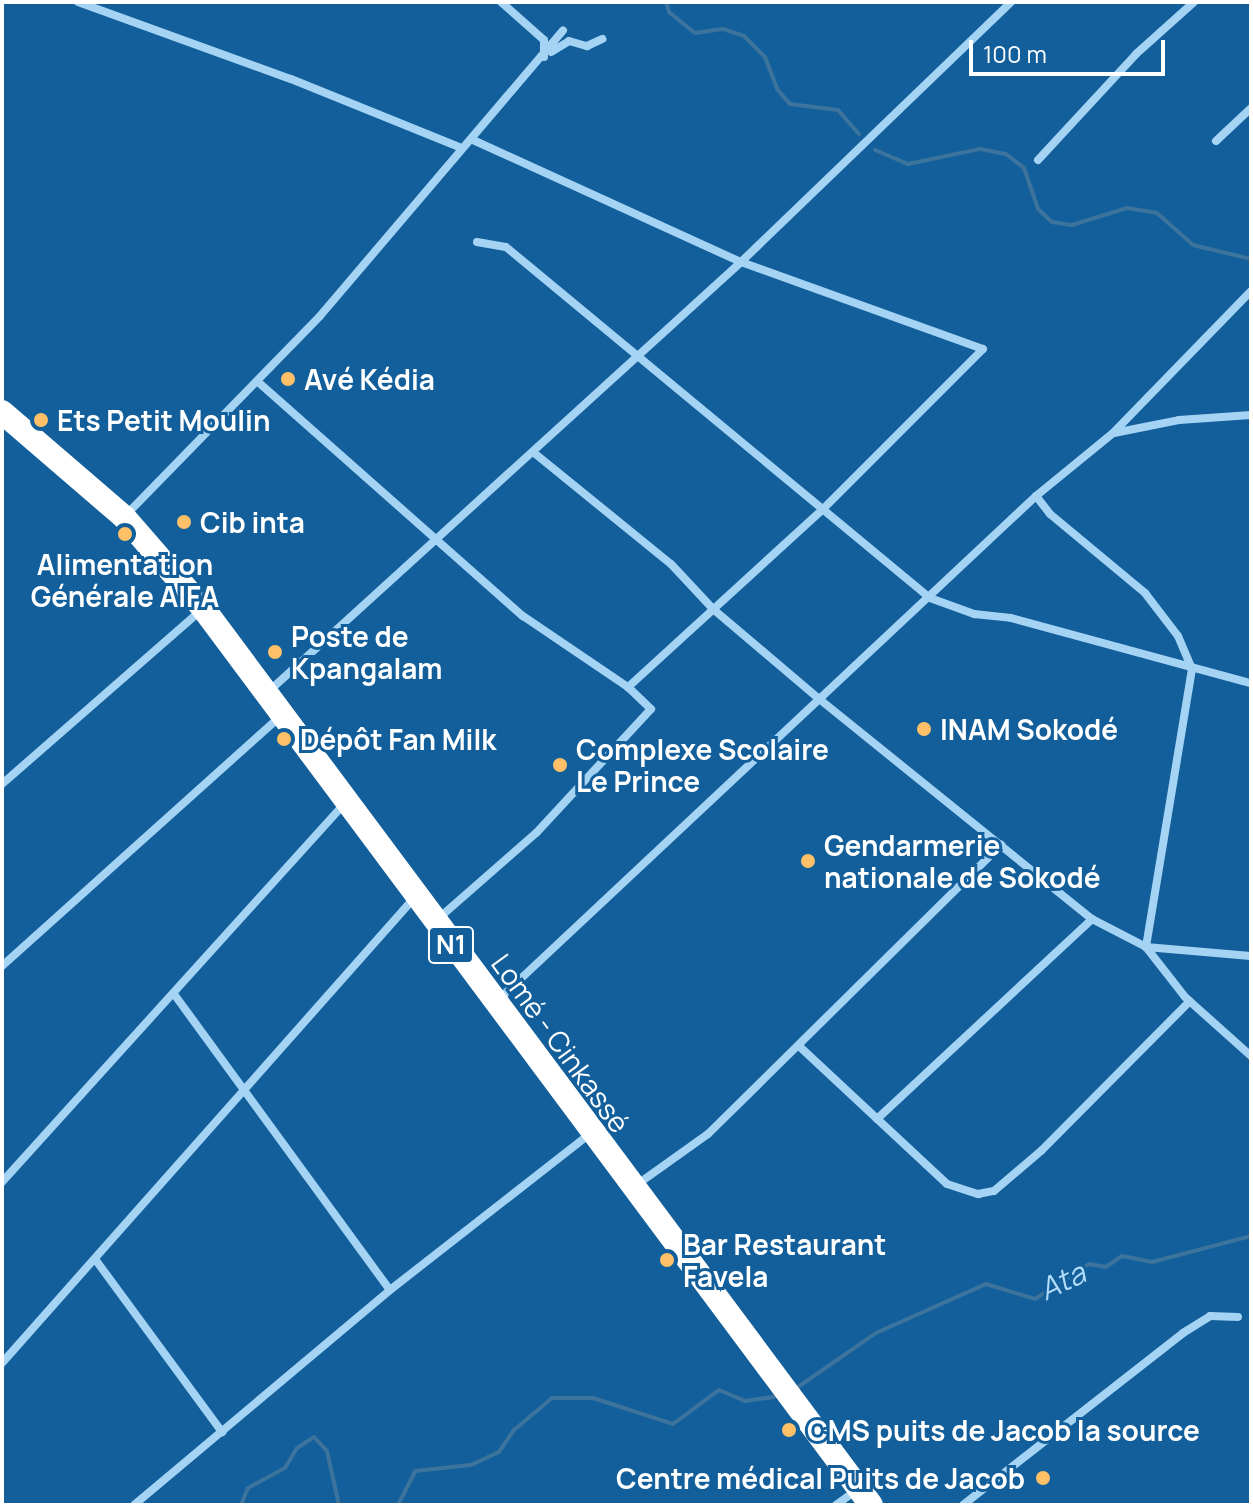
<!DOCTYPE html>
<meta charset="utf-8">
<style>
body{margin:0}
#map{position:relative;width:1253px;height:1507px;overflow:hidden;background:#125f9b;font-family:Manrope,sans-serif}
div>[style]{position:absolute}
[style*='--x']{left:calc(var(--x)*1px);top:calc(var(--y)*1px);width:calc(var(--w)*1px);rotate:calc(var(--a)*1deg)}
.stream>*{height:4px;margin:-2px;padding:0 2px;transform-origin:2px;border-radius:2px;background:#3d749e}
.street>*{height:8px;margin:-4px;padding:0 4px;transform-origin:4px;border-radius:4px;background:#a5d3f4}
.highway>*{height:24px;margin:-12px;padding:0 12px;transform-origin:12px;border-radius:12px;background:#fff}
.dots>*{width:22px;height:22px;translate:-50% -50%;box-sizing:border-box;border:4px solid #125f9b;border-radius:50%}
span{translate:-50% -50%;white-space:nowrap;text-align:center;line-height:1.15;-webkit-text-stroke:6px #125f9b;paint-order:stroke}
.shield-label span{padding:2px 6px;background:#125f9b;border:2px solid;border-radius:6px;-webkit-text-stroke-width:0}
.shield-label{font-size:26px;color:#fff;font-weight:700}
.poi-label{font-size:28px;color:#fff;font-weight:700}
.left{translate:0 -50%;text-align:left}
.right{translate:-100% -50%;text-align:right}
.street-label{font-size:28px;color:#fff}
.water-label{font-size:30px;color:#b2dcfa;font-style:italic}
.frame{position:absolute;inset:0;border:4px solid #fff;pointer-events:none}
.scale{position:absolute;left:969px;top:40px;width:196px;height:36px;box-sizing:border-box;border:4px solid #fff;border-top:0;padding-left:10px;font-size:24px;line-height:28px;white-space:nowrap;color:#fff;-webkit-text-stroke:6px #125f9b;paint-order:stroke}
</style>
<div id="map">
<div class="stream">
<i style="--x:666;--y:2;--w:10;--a:73"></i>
<i style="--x:669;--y:12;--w:33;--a:39"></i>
<i style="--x:695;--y:33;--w:28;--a:-8"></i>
<i style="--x:723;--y:29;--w:22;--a:18"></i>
<i style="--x:744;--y:36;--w:30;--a:45"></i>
<i style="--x:765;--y:57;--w:34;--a:69"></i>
<i style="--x:777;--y:89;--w:20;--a:49"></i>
<i style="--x:790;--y:104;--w:48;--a:7.1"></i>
<i style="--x:838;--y:110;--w:32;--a:49"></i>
<i style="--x:875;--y:150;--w:36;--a:23"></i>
<i style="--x:908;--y:164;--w:74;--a:-11.8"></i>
<i style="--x:980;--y:149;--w:26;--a:11"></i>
<i style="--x:1006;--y:154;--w:23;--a:38"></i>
<i style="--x:1024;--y:168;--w:43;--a:71.1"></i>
<i style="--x:1038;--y:209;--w:19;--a:43"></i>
<i style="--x:1052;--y:222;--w:20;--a:9"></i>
<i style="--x:1072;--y:225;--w:58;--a:-17.2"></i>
<i style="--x:1127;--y:208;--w:30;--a:9"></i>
<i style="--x:1157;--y:213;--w:48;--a:41.6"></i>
<i style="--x:1193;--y:245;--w:60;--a:13.6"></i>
<i style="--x:798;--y:1387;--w:95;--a:-34.7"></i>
<i style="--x:876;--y:1333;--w:120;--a:-24"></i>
<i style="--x:986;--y:1284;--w:51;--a:17"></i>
<i style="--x:1035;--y:1299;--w:64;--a:-32.9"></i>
<i style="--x:1089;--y:1264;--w:17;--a:10"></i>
<i style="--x:1106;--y:1267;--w:19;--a:-35"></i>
<i style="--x:1122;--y:1256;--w:31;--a:11"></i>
<i style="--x:1152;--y:1262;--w:102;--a:-14.7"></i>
<i style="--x:241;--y:1505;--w:18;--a:-68"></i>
<i style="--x:248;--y:1488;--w:42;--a:-28.4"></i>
<i style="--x:285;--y:1468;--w:23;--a:-59"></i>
<i style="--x:297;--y:1448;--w:20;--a:-33"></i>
<i style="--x:314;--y:1437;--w:19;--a:47"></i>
<i style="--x:327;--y:1451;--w:55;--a:77.5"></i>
<i style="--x:398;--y:1505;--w:38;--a:-63"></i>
<i style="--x:415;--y:1471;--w:56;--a:-6.1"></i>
<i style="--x:471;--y:1465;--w:31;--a:-25"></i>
<i style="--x:499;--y:1452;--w:27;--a:-56"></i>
<i style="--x:514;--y:1430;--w:50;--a:-40.1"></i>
<i style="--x:552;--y:1398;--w:41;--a:0"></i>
<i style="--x:593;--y:1398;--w:84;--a:18"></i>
<i style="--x:673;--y:1424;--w:57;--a:-36.5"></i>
<i style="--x:719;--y:1390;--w:28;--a:23"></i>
<i style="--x:745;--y:1401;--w:29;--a:-8"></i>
</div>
<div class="street">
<i style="--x:78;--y:2;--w:226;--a:19.9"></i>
<i style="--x:291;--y:79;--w:184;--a:22"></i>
<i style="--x:501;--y:2;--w:57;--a:41.5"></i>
<i style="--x:544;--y:40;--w:17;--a:90"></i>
<i style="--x:551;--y:52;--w:21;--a:-31"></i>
<i style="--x:569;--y:41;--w:19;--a:16"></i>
<i style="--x:587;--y:46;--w:17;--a:-25"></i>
<i style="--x:473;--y:140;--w:294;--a:24.5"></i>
<i style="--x:741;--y:262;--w:257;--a:19.8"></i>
<i style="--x:983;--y:349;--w:228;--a:135"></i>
<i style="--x:822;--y:510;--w:263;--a:137.6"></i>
<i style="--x:1216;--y:141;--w:48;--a:-43.3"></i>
<i style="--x:1038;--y:160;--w:144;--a:-47.2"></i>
<i style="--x:1136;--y:54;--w:78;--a:-41.9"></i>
<i style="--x:477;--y:242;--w:29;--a:10"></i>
<i style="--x:506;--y:247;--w:550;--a:39.62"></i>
<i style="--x:930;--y:598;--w:47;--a:20"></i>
<i style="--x:974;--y:614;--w:37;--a:6"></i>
<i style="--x:1011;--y:618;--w:249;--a:15.2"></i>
<i style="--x:257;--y:381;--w:355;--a:41.5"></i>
<i style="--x:523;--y:616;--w:127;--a:34.1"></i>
<i style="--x:628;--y:687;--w:32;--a:44"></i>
<i style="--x:651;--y:709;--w:169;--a:132.8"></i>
<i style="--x:536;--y:833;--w:129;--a:138.8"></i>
<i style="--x:1114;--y:433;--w:66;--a:-11.3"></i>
<i style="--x:1179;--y:420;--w:72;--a:-4"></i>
<i style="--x:533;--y:452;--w:178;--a:39.1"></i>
<i style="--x:671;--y:564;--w:62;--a:47"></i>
<i style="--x:713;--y:609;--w:138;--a:40.3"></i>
<i style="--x:818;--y:698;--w:352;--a:38.9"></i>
<i style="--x:1092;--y:919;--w:61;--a:27.4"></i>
<i style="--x:1146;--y:947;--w:105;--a:4.9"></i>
<i style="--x:1036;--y:496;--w:23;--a:52"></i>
<i style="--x:1050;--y:514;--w:124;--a:39.7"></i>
<i style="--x:1145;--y:593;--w:54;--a:52.5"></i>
<i style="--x:1178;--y:636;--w:36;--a:67"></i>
<i style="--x:1192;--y:669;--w:282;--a:99.4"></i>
<i style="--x:1146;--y:947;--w:63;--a:52"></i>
<i style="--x:1185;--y:997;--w:89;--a:41.8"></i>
<i style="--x:125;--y:516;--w:279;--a:-45.7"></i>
<i style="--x:320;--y:316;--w:375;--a:-49.6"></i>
<i style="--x:268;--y:692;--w:639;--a:-42.27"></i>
<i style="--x:741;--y:262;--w:375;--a:-43.9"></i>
<i style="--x:2;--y:784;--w:263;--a:-41.1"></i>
<i style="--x:2;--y:966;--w:373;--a:-41.9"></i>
<i style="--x:174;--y:994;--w:366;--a:53.9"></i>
<i style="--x:498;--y:1000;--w:737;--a:-43.13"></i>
<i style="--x:1036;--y:496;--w:99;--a:-39.3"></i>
<i style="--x:1113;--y:433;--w:198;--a:-45.8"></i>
<i style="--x:799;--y:1046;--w:202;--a:43"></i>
<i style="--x:947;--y:1184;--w:33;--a:18"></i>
<i style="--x:978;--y:1194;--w:16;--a:-11"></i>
<i style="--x:994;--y:1191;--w:62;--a:-40.4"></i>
<i style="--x:1041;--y:1151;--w:211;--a:-45.2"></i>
<i style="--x:877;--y:1119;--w:294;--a:-42.9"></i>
<i style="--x:2;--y:1182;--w:511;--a:-47.85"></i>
<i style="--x:635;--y:1186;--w:90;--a:-35.5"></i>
<i style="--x:708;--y:1134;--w:412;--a:-44.6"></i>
<i style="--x:95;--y:1259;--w:215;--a:53.7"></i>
<i style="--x:2;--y:1363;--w:623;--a:-48.45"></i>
<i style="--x:134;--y:1505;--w:334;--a:-40"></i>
<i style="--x:390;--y:1290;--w:254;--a:-38"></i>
<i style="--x:836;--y:1505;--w:27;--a:-36"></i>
<i style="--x:963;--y:1505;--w:279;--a:-38"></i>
<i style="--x:1183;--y:1333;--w:32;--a:-32"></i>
<i style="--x:1210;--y:1316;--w:28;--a:2"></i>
</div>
<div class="highway">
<i style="--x:2;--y:412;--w:161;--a:40.7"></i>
<i style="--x:124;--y:517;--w:121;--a:49"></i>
<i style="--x:203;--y:608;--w:1118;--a:53.32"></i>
</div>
<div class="dots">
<i style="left:288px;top:379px;background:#ffc068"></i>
<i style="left:41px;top:420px;background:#ffc068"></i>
<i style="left:184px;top:522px;background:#ffc068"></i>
<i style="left:125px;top:534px;background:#ffc068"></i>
<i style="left:275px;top:652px;background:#ffc068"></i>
<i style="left:924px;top:729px;background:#ffc068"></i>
<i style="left:284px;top:739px;background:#ffc068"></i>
<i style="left:560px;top:765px;background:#ffc068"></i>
<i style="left:808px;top:861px;background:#ffc068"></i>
<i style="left:667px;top:1260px;background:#ffc068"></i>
<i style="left:789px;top:1430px;background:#ffc068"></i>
<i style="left:1043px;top:1478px;background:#ffc068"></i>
</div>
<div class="shield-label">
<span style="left:451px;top:945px">N1</span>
</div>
<div class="poi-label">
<span class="left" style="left:304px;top:379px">Avé Kédia</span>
<span class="left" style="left:57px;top:420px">Ets Petit Moulin</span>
<span class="left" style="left:200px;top:522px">Cib inta</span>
<span style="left:125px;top:580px">Alimentation<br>Générale AIFA</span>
<span class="left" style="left:291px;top:652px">Poste de<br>Kpangalam</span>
<span class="left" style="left:940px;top:729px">INAM Sokodé</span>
<span class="left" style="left:300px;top:739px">Dépôt Fan Milk</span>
<span class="left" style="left:576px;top:765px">Complexe Scolaire<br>Le Prince</span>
<span class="left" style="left:824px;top:861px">Gendarmerie<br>nationale de Sokodé</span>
<span class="left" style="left:683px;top:1260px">Bar Restaurant<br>Favela</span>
<span class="left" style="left:807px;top:1430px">CMS puits de Jacob la source</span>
<span class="right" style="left:1025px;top:1478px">Centre médical Puits de Jacob</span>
</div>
<div class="street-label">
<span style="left:561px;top:1043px;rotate:54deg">Lomé - Cinkassé</span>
</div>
<div class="water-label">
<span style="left:1062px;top:1281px;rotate:-26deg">Ata</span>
</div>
<div class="frame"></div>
<div class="scale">100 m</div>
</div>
